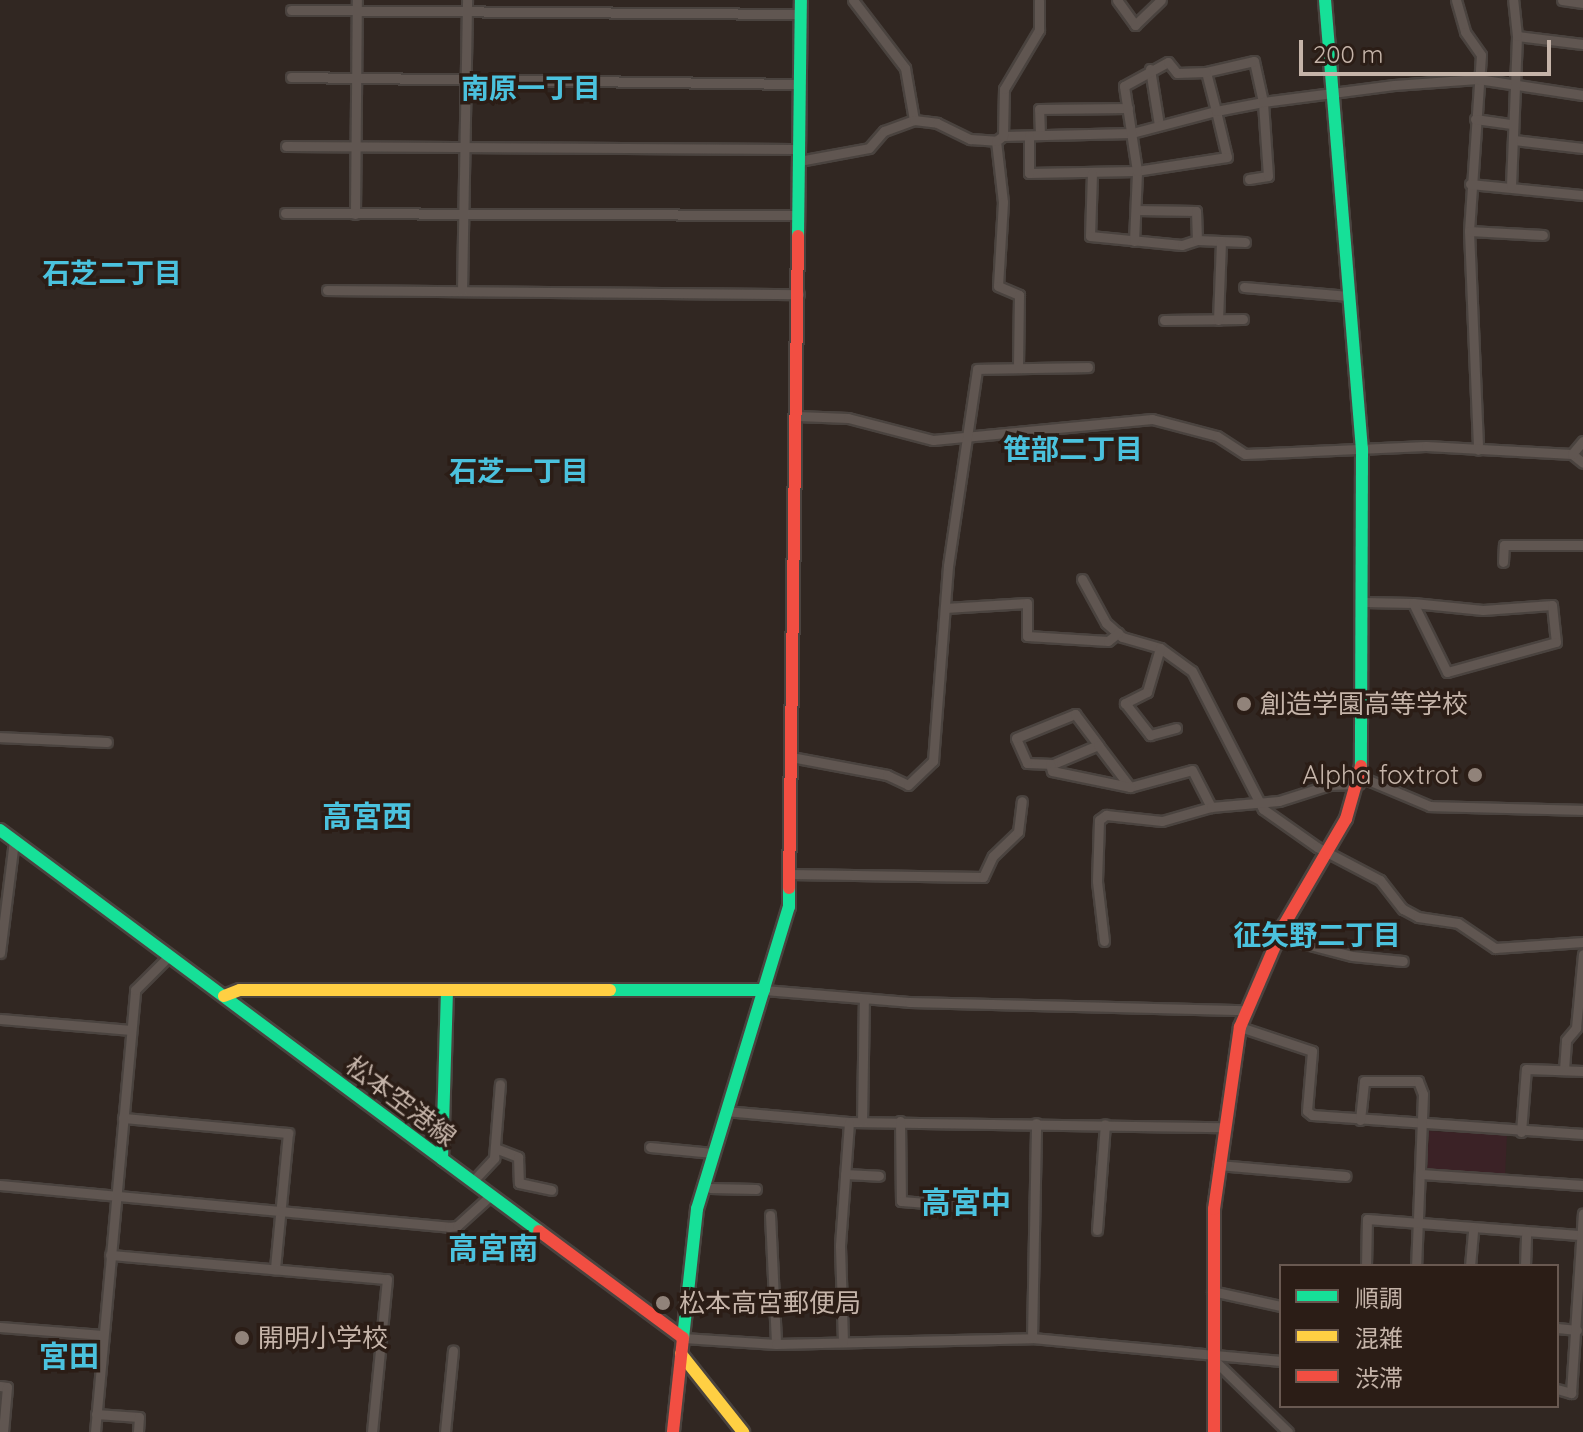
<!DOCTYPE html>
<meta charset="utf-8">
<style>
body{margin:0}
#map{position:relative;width:1583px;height:1432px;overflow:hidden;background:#312722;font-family:Quicksand,"Noto Sans JP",sans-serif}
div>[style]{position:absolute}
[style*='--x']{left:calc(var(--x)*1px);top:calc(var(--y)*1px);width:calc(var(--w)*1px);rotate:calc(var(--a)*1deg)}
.green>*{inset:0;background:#3b2226}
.roads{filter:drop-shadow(2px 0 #4a433f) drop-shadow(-2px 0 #4a433f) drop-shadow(0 2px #4a433f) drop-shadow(0 -2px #4a433f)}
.street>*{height:9px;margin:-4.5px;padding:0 4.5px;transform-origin:4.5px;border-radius:4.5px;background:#605651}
.fast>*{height:12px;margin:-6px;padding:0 6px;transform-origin:6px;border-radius:6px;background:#16e098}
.slow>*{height:12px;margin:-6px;padding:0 6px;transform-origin:6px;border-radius:6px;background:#ffcf43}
.jam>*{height:12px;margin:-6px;padding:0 6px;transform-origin:6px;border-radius:6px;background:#f24e42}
.dots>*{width:22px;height:22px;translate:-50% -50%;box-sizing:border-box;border:4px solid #2b1d16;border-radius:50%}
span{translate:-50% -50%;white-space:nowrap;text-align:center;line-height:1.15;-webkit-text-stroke:7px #2b1d16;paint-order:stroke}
.poi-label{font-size:26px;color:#c5b4a9}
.left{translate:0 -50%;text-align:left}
.right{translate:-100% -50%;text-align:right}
.street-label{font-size:26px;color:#c5b4a9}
.neighbourhood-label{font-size:28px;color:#4bc2de;font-weight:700}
.quarter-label{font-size:30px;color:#4bc2de;font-weight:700}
.legend{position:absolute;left:1279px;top:1264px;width:280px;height:144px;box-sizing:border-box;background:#2b1d16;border:2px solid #695951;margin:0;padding:10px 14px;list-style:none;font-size:24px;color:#c5b4a9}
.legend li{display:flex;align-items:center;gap:16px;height:40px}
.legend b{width:40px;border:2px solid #695951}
.scale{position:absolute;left:1299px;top:40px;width:252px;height:36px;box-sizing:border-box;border:4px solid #c5b4a9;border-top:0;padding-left:10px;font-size:24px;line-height:28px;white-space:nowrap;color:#c5b4a9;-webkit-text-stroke:6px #2b1d16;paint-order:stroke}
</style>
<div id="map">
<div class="green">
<i style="clip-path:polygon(1429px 1131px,1507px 1135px,1505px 1176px,1427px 1171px)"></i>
</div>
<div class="roads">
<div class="street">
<i style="--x:853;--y:0;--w:86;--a:52.6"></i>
<i style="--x:905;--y:68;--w:53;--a:80.2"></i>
<i style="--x:1117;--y:0;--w:31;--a:54"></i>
<i style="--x:1135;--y:25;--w:36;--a:-44"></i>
<i style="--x:1456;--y:0;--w:33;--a:74"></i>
<i style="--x:1465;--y:32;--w:28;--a:55"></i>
<i style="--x:1481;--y:55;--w:176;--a:93.9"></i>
<i style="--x:1469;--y:231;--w:219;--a:87.6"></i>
<i style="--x:1562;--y:0;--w:21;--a:8"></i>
<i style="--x:291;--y:10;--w:510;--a:0.45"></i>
<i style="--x:1517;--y:36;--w:66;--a:6.9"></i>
<i style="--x:1150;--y:69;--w:57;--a:80.9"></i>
<i style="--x:291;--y:77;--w:509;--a:0.79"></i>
<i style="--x:1475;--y:119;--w:37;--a:8"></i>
<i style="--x:1040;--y:135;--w:26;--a:-92"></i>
<i style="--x:1039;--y:109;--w:89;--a:-0.6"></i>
<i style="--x:1003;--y:136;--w:129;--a:-1.3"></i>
<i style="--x:1132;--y:133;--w:87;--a:-14.7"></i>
<i style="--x:1216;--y:111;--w:47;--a:76.6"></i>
<i style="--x:1227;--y:157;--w:91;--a:171.2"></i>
<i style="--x:1137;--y:171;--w:108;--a:178.9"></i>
<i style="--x:1029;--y:173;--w:37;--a:-90"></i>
<i style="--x:1514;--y:140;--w:69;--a:6.6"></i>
<i style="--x:996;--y:141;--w:61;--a:83.5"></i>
<i style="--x:1003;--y:202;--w:84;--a:93.4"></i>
<i style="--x:998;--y:286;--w:23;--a:23"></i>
<i style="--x:1019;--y:295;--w:73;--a:90.8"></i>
<i style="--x:286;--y:146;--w:513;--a:0.34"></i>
<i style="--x:799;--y:161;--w:71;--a:-10.5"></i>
<i style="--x:869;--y:148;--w:23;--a:-49"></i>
<i style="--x:884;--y:131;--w:32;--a:-20"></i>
<i style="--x:914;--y:120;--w:23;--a:7"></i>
<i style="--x:937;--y:123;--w:37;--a:26"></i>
<i style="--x:970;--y:139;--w:26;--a:4"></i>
<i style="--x:996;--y:141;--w:9;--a:-36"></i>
<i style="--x:1003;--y:136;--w:47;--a:-88.8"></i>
<i style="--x:1004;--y:89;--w:69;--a:-59.3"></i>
<i style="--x:1039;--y:30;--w:30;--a:-90"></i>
<i style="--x:1092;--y:173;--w:63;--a:91.8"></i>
<i style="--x:1090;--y:236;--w:92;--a:5.6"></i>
<i style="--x:1182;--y:245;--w:16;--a:-18"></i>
<i style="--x:1249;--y:179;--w:19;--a:-9"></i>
<i style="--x:1268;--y:176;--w:74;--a:-93.9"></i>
<i style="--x:1263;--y:102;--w:42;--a:-102.4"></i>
<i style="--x:1254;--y:61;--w:49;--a:167.1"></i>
<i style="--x:1206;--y:72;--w:40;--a:75.6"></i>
<i style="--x:1216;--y:111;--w:48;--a:-10.8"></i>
<i style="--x:1263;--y:102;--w:132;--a:-7.4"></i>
<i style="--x:1394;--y:85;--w:84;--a:-4.1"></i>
<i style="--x:1478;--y:79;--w:106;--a:8.7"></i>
<i style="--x:1470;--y:184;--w:114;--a:5.6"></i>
<i style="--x:1511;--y:186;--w:150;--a:-87.7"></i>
<i style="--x:1517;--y:36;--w:36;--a:-96"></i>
<i style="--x:1136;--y:210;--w:60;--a:1"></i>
<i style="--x:1196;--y:211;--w:29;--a:88"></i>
<i style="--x:1197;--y:240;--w:48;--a:2.4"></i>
<i style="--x:285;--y:213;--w:514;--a:0.22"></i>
<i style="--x:355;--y:214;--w:214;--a:-89.5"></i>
<i style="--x:1469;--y:231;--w:74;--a:3.1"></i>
<i style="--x:1134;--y:241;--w:70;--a:-87.5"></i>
<i style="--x:1137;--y:171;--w:86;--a:-98.7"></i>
<i style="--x:1124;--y:86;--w:50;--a:-28.6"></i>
<i style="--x:1168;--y:62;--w:14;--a:51"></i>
<i style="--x:1177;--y:73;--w:29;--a:-2"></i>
<i style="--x:1244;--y:287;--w:105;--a:4.9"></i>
<i style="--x:327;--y:290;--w:472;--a:0.5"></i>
<i style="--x:462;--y:291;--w:291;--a:-89"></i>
<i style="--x:1164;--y:320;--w:79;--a:-0.7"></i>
<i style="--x:1218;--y:320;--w:78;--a:-87.8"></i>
<i style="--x:797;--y:416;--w:51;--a:2.2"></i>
<i style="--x:848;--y:418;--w:88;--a:14.5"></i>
<i style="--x:933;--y:440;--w:220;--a:-5.5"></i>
<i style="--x:1152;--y:419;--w:67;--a:14.7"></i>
<i style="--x:1217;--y:436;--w:33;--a:33"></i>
<i style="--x:1245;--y:454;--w:181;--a:-2.5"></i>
<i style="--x:1426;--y:446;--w:146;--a:3.1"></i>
<i style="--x:1572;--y:454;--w:14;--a:39"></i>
<i style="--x:1572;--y:454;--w:17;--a:-50"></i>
<i style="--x:1503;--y:562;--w:17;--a:-87"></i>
<i style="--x:1504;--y:545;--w:79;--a:0"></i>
<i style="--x:1082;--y:579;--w:50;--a:61.4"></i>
<i style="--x:1106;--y:623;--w:21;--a:41"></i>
<i style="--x:1122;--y:637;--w:40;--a:16"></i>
<i style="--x:1160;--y:648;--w:39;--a:36"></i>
<i style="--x:1192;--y:671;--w:155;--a:62.8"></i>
<i style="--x:1263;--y:809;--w:66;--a:35.1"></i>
<i style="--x:1317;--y:847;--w:71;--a:27.6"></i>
<i style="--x:1380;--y:880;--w:37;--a:52"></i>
<i style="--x:1403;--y:909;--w:17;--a:28"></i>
<i style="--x:1418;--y:917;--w:40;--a:8.5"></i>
<i style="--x:1458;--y:923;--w:45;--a:34"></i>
<i style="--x:1495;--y:948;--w:88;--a:-3.9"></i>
<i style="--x:1364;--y:602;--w:49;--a:1.2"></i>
<i style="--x:1413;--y:603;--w:70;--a:5.7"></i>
<i style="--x:1483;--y:610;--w:69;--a:-4.1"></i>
<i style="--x:1552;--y:605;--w:37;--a:84"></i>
<i style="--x:1556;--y:642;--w:113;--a:164.6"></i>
<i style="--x:1447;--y:672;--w:77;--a:-116.2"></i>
<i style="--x:945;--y:608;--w:82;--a:-3.5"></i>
<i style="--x:1027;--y:603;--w:33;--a:90"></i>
<i style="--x:1027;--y:636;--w:81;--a:3.5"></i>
<i style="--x:1108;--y:641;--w:13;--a:-39"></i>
<i style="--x:1160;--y:648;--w:46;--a:106.5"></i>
<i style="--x:1147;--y:692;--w:25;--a:153"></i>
<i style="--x:1125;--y:703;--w:41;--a:52"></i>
<i style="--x:1150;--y:735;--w:27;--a:-15"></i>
<i style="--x:0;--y:737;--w:107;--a:2.7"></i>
<i style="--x:1098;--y:745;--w:49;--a:157.1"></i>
<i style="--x:1053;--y:764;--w:26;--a:-178"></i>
<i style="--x:1027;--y:763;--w:27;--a:-114"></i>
<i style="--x:1016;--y:738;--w:64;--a:-22.1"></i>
<i style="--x:1075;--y:714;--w:39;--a:53"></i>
<i style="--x:1098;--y:745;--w:53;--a:52.7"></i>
<i style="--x:1130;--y:787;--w:64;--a:-15.3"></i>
<i style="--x:1192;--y:770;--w:42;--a:62.8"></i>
<i style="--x:791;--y:757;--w:98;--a:10.6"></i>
<i style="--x:887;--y:775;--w:23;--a:25"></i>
<i style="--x:908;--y:785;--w:35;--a:-44"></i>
<i style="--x:933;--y:761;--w:196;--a:-85.6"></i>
<i style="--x:948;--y:566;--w:199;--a:-81.6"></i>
<i style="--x:977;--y:369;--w:111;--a:-1"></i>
<i style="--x:1050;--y:764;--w:7;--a:74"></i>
<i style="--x:1052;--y:771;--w:80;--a:11.6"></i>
<i style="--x:1361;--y:777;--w:75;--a:22.8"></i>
<i style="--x:1430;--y:806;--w:153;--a:1.5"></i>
<i style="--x:790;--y:874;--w:193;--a:0.9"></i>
<i style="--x:983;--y:877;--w:23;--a:-65"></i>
<i style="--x:993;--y:856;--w:35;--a:-44"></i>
<i style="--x:1018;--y:832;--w:31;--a:-83"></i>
<i style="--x:1279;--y:937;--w:75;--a:14.6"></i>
<i style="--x:1352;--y:956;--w:51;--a:5.6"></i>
<i style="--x:1104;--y:941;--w:60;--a:-96.7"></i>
<i style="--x:1097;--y:881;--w:61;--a:-88.1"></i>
<i style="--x:1099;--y:820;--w:9;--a:-36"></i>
<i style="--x:1106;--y:815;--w:56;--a:6.1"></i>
<i style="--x:1162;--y:821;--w:51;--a:-15.9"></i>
<i style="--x:1211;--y:807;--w:68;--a:-5"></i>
<i style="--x:1279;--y:801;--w:52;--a:-17.7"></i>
<i style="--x:1329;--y:785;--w:30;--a:-2"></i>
<i style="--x:0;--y:953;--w:113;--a:-82.9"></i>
<i style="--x:764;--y:990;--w:145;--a:4.7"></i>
<i style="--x:909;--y:1002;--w:336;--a:1.4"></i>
<i style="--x:0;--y:1019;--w:130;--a:4.8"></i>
<i style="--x:1240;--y:1027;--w:76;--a:18.4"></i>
<i style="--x:1312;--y:1051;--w:60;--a:94.8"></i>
<i style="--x:1307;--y:1111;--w:6;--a:39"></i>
<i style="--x:1312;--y:1115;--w:272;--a:4"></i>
<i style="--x:1564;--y:1070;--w:30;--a:-86"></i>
<i style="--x:1566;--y:1040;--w:16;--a:-50"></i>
<i style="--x:1576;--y:1028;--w:74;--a:-84.6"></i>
<i style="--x:725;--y:1111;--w:124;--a:5.1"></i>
<i style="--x:849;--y:1122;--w:374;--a:0.8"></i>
<i style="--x:123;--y:1118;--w:166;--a:5.2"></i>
<i style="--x:288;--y:1133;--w:137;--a:95.5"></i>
<i style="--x:1360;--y:1120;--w:39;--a:-84"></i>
<i style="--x:1364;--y:1081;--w:54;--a:0"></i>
<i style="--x:1418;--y:1081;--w:14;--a:69"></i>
<i style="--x:1423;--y:1094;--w:172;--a:92.3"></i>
<i style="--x:900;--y:1121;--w:80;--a:89.3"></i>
<i style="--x:901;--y:1201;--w:52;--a:4.4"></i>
<i style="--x:862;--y:1122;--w:122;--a:-89.1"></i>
<i style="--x:1521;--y:1132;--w:63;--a:-85.5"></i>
<i style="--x:1526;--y:1069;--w:57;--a:2"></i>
<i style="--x:650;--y:1147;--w:63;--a:5.4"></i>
<i style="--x:495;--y:1148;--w:25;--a:21"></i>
<i style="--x:518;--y:1157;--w:26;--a:88"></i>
<i style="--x:519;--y:1183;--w:33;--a:12"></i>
<i style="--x:1218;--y:1165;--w:128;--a:4.9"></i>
<i style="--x:845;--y:1174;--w:34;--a:3"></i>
<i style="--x:1421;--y:1174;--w:162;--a:3.9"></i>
<i style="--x:472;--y:1182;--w:33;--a:-47"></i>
<i style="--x:494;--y:1158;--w:74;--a:-85.4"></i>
<i style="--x:0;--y:1185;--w:451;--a:5.3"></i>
<i style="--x:449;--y:1227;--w:8;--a:-7"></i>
<i style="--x:457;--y:1226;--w:45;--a:-42.3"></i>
<i style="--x:710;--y:1188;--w:46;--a:1.2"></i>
<i style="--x:770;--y:1215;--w:129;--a:87.3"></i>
<i style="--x:1097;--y:1230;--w:106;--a:-85.7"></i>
<i style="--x:110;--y:1255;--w:278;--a:5"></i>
<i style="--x:387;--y:1279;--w:154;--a:95.6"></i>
<i style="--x:1366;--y:1266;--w:47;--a:-88.8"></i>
<i style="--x:1367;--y:1219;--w:216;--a:4.3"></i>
<i style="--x:1470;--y:1266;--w:38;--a:-85"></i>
<i style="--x:1525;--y:1266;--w:35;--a:-88"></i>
<i style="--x:1212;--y:1291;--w:71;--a:12.3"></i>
<i style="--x:0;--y:1327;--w:103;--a:4.4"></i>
<i style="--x:1557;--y:1328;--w:20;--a:6"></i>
<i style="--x:683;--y:1338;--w:93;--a:3.7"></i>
<i style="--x:776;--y:1344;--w:256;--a:-1.3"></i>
<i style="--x:1032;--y:1338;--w:250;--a:5.3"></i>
<i style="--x:1032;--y:1338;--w:215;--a:-88.9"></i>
<i style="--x:843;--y:1342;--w:97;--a:-91.8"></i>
<i style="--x:840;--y:1245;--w:123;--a:-85.8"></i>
<i style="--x:1214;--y:1360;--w:103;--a:44.2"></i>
<i style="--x:0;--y:1386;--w:7;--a:8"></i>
<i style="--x:7;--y:1387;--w:45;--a:95.1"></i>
<i style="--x:1557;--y:1389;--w:15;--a:16"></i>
<i style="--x:1571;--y:1393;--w:180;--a:-86.2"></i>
<i style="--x:96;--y:1414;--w:43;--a:4"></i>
<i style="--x:139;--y:1417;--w:15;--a:94"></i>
<i style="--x:95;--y:1432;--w:444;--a:-84.8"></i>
<i style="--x:135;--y:990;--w:49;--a:-45"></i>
<i style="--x:445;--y:1432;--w:82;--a:-84.4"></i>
</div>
<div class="fast">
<i style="--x:1325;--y:0;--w:451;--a:85.3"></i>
<i style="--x:1362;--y:449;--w:317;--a:90.2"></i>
<i style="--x:798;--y:236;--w:236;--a:-89.3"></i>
<i style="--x:0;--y:830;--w:672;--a:36.65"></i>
<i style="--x:610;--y:990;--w:154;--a:0"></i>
<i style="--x:442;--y:1159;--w:169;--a:-88.3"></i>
<i style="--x:683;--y:1338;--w:130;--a:-83.8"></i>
<i style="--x:697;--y:1209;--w:316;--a:-73.1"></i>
<i style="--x:789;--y:907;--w:19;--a:-90"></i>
</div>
<div class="slow">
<i style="--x:224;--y:996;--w:17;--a:-21"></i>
<i style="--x:240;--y:990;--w:370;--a:0"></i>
<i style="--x:681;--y:1354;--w:100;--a:51.5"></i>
</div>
<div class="jam">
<i style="--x:789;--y:888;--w:652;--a:-89.21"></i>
<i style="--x:539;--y:1231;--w:179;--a:36.6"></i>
<i style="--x:683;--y:1338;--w:95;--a:96.1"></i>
<i style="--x:1214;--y:1432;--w:223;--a:-90"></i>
<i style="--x:1214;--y:1209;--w:184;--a:-81.9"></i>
<i style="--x:1240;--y:1027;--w:111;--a:-66.7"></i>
<i style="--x:1284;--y:925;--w:123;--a:-59.7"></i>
<i style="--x:1346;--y:819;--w:55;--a:-74.2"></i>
</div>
</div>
<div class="dots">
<i style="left:1244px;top:704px;background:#91837a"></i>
<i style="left:1475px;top:775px;background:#91837a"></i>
<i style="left:663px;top:1303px;background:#91837a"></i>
<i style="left:242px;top:1338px;background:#91837a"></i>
</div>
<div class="poi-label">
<span class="left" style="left:1260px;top:704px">創造学園高等学校</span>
<span class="right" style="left:1459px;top:775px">Alpha foxtrot</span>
<span class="left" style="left:679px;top:1303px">松本高宮郵便局</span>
<span class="left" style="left:258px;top:1338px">開明小学校</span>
</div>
<div class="street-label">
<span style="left:401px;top:1101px;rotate:37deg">松本空港線</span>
</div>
<div class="neighbourhood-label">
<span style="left:531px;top:88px">南原一丁目</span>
<span style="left:112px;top:273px">石芝二丁目</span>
<span style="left:1073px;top:449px">笹部二丁目</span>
<span style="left:519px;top:471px">石芝一丁目</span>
<span style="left:1317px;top:935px">征矢野二丁目</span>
</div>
<div class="quarter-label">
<span style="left:367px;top:816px">高宮西</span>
<span style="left:966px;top:1202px">高宮中</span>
<span style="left:493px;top:1248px">高宮南</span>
<span style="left:69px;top:1356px">宮田</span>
</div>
<ul class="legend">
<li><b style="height:10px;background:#16e098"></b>順調</li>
<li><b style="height:10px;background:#ffcf43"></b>混雑</li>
<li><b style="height:10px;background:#f24e42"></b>渋滞</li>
</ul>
<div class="scale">200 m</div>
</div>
